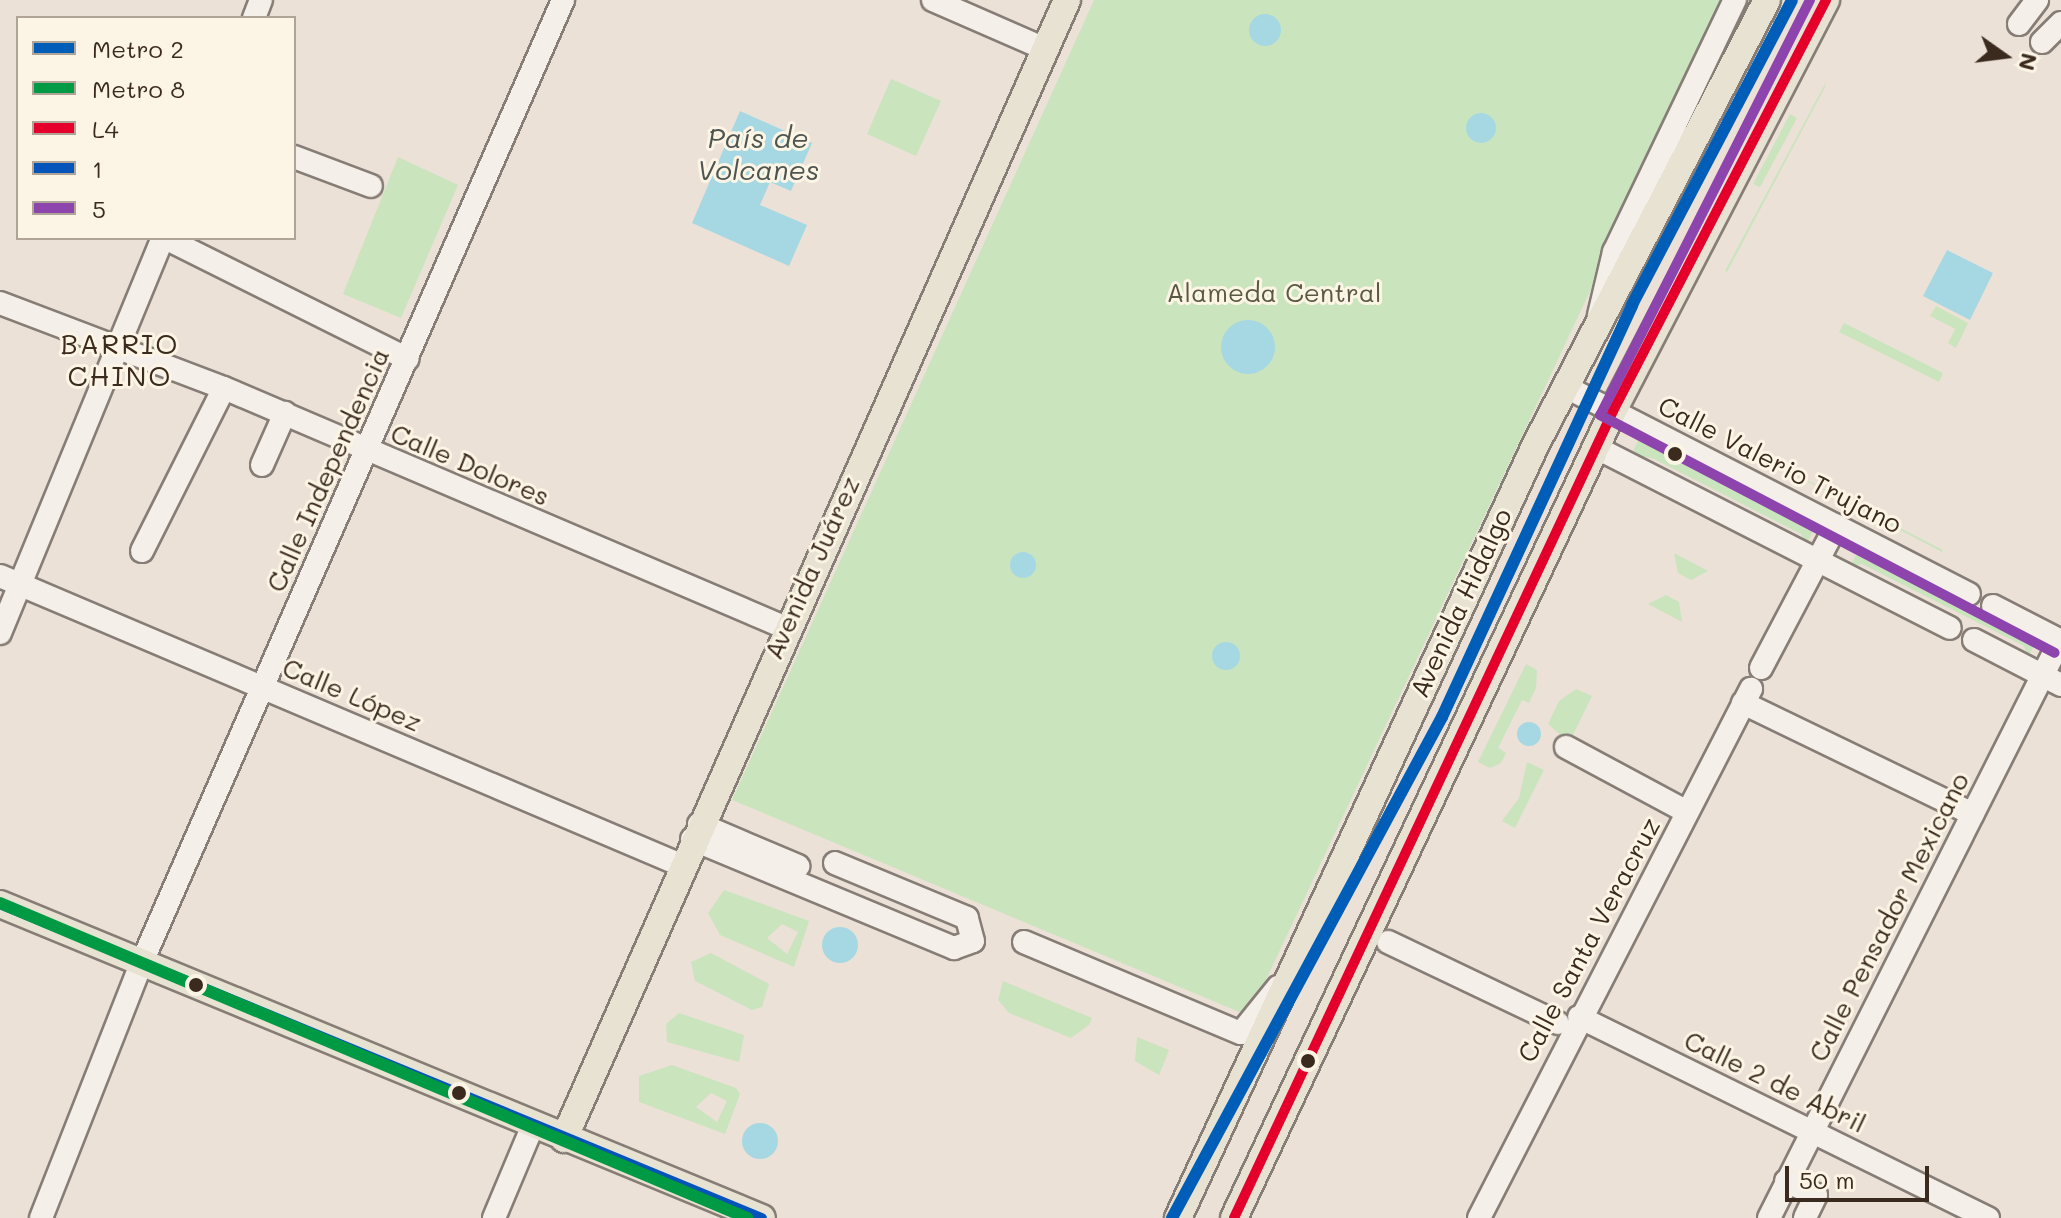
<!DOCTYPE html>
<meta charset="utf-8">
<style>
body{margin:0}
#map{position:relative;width:2061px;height:1218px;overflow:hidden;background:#ece1d6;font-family:Mali,sans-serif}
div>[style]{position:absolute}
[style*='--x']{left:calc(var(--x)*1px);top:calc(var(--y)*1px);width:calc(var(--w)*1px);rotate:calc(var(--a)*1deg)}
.green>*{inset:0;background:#cae4be}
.water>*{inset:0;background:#a6d8e3}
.round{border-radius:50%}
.roads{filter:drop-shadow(2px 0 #867d76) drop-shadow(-2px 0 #867d76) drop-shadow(0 2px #867d76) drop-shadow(0 -2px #867d76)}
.minor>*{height:22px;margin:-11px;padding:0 11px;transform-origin:11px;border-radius:11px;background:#f4efe9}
.major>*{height:26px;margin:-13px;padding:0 13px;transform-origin:13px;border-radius:13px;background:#e7e2d2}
.bus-1>*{height:10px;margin:-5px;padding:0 5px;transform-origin:5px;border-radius:5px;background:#e4002b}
.bus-2>*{height:10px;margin:-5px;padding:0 5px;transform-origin:5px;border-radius:5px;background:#0554ba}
.bus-3>*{height:10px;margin:-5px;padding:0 5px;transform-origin:5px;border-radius:5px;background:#8e44ad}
.metro-1>*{height:12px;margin:-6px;padding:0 6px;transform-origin:6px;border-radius:6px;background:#005eb8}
.metro-2>*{height:12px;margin:-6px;padding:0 6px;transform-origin:6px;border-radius:6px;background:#009a44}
.dots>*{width:22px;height:22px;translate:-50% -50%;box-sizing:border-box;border:4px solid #fcf5e5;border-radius:50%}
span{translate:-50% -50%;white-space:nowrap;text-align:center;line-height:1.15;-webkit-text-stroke:6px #fcf5e5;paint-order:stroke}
.park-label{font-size:26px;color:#585941}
.street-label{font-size:26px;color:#3b2a1e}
.water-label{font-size:28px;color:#4e5450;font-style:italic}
.neighbourhood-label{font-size:28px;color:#3b2a1e;letter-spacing:2px}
.legend{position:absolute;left:16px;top:16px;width:280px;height:224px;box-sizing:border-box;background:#fcf5e5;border:2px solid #afa495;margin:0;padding:10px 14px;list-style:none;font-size:24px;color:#3b2a1e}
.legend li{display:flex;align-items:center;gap:16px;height:40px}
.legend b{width:40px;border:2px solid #afa495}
.north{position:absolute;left:1965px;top:16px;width:80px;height:80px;-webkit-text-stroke:6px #fcf5e5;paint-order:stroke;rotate:104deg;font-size:22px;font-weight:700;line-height:32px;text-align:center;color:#3b2a1e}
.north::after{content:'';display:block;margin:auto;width:28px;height:36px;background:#3b2a1e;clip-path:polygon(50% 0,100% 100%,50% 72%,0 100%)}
.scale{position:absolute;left:1785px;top:1166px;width:144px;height:36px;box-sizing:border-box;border:4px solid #3b2a1e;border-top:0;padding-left:10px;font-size:24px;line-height:28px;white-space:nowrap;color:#3b2a1e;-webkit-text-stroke:6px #fcf5e5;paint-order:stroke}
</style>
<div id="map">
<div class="green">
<i style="clip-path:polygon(1094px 0,1727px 0,1249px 1016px,732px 800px)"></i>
<i style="clip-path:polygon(891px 79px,941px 101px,916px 156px,867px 134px)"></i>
<i style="clip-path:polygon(1826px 82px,1824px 89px,1727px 272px,1725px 271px)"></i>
<i style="clip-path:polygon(1790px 114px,1797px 118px,1760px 187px,1753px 184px)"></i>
<i style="clip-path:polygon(398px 157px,458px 185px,401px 318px,343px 294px)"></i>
<i style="clip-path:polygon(1936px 306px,1968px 323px,1956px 348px,1948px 343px,1955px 329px,1930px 316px)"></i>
<i style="clip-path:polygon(1844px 323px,1943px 373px,1939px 382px,1839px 332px)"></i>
<i style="clip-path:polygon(1673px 411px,1721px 436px,1943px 550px,1942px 552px)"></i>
<i style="clip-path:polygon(1641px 435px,1816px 525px,1806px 545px,1801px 534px,1652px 458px,1631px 455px)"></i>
<i style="clip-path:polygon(1860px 547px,1865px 559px,2027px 640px,2038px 637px,2028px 657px,2024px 646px,1862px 564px,1850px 567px)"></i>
<i style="clip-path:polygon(1674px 553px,1708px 571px,1691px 580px,1678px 573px)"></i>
<i style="clip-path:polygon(1666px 595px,1679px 602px,1682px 622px,1648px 604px)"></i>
<i style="clip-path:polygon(1526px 664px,1537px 670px,1536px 688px,1529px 703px,1522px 700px,1498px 748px,1506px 753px,1501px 763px,1490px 768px,1478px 762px)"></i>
<i style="clip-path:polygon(1576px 689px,1592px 696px,1569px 743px,1548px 724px,1559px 701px)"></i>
<i style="clip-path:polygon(1527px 762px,1544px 770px,1515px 828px,1502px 821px,1519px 798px)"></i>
<i style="clip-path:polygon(evenodd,724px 890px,809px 921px,794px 967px,720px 935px,708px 913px,724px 890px,782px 924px,798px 932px,787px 954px,767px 938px,782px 924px)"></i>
<i style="clip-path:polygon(711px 953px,769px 984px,762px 1007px,752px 1010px,695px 981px,691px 962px)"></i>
<i style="clip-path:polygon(1003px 981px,1092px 1018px,1089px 1025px,1071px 1038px,1009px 1013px,998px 1000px)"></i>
<i style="clip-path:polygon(679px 1013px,744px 1035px,739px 1062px,667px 1042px,666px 1024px)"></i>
<i style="clip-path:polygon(1137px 1037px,1169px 1050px,1159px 1075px,1135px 1061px)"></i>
<i style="clip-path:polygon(evenodd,672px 1065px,736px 1088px,740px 1094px,725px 1134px,639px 1102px,639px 1076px,672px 1065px,711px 1093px,727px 1101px,717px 1122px,696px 1107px,711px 1093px)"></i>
</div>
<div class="water">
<i class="round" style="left:1249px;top:14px;width:32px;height:32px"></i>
<i style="clip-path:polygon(740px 111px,812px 143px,791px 191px,770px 182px,760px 205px,807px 225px,789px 266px,692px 223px)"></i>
<i class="round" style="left:1466px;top:113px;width:30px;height:30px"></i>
<i style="clip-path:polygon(1947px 250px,1993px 273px,1970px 320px,1923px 296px)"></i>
<i class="round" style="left:1221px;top:320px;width:54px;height:54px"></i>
<i class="round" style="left:1010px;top:552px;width:26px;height:26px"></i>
<i class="round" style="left:1212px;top:642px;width:28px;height:28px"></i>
<i class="round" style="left:1517px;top:722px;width:24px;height:24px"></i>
<i class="round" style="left:822px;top:927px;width:36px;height:36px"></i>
<i class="round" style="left:742px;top:1123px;width:36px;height:36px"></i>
</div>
<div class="roads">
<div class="minor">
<i style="--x:933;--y:0;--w:122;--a:23.6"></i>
<i style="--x:254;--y:18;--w:19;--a:-69"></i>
<i style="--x:2019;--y:24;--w:30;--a:-53"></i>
<i style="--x:2042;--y:42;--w:27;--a:-45"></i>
<i style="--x:294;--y:157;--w:82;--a:20.6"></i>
<i style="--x:165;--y:238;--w:271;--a:26.5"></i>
<i style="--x:0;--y:303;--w:240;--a:20.8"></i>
<i style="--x:224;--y:388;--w:609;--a:23.11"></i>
<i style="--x:1599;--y:315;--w:65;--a:-76.6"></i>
<i style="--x:1614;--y:252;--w:280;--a:-64.4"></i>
<i style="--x:1566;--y:387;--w:453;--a:27.2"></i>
<i style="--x:1595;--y:447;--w:398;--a:27"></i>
<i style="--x:262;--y:465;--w:57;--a:-66.1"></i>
<i style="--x:142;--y:551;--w:182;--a:-63.3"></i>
<i style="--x:0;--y:576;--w:740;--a:23"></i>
<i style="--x:1993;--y:606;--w:76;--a:27.2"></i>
<i style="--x:0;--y:633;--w:427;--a:-67.6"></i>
<i style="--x:1974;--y:640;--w:98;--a:27.3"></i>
<i style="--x:1761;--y:668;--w:161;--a:-62.2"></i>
<i style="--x:1743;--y:703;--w:255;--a:25.8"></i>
<i style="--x:1566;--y:747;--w:137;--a:28.2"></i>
<i style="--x:699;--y:824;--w:108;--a:23"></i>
<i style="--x:692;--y:839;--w:284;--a:22.6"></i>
<i style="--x:954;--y:948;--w:20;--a:-20"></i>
<i style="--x:973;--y:941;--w:24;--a:-105"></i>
<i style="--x:967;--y:918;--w:143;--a:-157.4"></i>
<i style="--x:1024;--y:942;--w:235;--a:22.8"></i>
<i style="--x:1241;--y:1033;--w:59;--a:-51.2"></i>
<i style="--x:1388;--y:942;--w:188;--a:25.5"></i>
<i style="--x:1579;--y:1017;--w:456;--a:26.2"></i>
<i style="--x:1786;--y:1181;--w:33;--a:25"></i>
<i style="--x:1816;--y:1195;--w:25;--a:116"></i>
<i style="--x:41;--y:1218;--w:275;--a:-68.5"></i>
<i style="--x:142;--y:962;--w:1050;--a:-66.36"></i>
<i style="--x:494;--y:1218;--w:101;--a:-67.2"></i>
<i style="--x:1479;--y:1218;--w:595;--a:-62.79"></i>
<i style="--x:1769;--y:1218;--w:646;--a:-63.24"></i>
</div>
<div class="major">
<i style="--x:0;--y:904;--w:824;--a:22.4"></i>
<i style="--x:564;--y:1139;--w:1245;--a:-66.17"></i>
<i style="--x:1178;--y:1218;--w:853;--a:-65.18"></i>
<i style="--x:1536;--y:444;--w:500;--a:-62.51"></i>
<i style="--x:1234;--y:1218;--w:892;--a:-64.84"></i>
<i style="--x:1613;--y:411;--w:463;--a:-62.6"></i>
</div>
</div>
<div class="bus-1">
<i style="--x:1234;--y:1218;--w:892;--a:-64.84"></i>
<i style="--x:1613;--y:411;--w:463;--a:-62.6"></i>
</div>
<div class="bus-2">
<i style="--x:0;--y:904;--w:824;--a:22.4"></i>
</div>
<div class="bus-3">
<i style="--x:1810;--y:0;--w:465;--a:116.8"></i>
<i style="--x:1600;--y:415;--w:513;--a:27.61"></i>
</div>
<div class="metro-1">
<i style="--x:1172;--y:1218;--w:569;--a:-61.68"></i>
<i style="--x:1442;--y:717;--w:454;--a:-65.2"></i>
<i style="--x:1632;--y:305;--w:344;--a:-62.3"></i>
</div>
<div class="metro-2">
<i style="--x:0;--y:903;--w:811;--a:22.86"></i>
</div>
<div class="dots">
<i style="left:1675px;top:454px;background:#3b2a1e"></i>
<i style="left:196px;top:985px;background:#3b2a1e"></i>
<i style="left:1308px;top:1061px;background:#3b2a1e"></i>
<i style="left:459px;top:1093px;background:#3b2a1e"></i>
</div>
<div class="park-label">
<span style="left:1274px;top:293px">Alameda Central</span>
</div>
<div class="street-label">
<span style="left:470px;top:465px;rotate:23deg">Calle Dolores</span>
<span style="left:1780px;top:465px;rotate:27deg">Calle Valerio Trujano</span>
<span style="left:328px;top:470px;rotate:-66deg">Calle Independencia</span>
<span style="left:812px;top:568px;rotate:-66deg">Avenida Juárez</span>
<span style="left:1461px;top:603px;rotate:-65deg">Avenida Hidalgo</span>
<span style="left:352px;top:695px;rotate:23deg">Calle López</span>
<span style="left:1889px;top:917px;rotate:-63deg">Calle Pensador Mexicano</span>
<span style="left:1589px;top:940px;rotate:-62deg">Calle Santa Veracruz</span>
<span style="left:1775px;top:1082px;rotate:26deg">Calle 2 de Abril</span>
</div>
<div class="water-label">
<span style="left:758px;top:153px">País de<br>Volcanes</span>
</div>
<div class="neighbourhood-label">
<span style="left:120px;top:359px">BARRIO<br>CHINO</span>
</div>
<ul class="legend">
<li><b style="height:10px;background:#005eb8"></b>Metro 2</li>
<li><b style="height:10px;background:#009a44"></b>Metro 8</li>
<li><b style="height:10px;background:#e4002b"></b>L4</li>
<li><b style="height:10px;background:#0554ba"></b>1</li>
<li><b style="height:10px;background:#8e44ad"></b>5</li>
</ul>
<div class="north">N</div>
<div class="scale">50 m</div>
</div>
